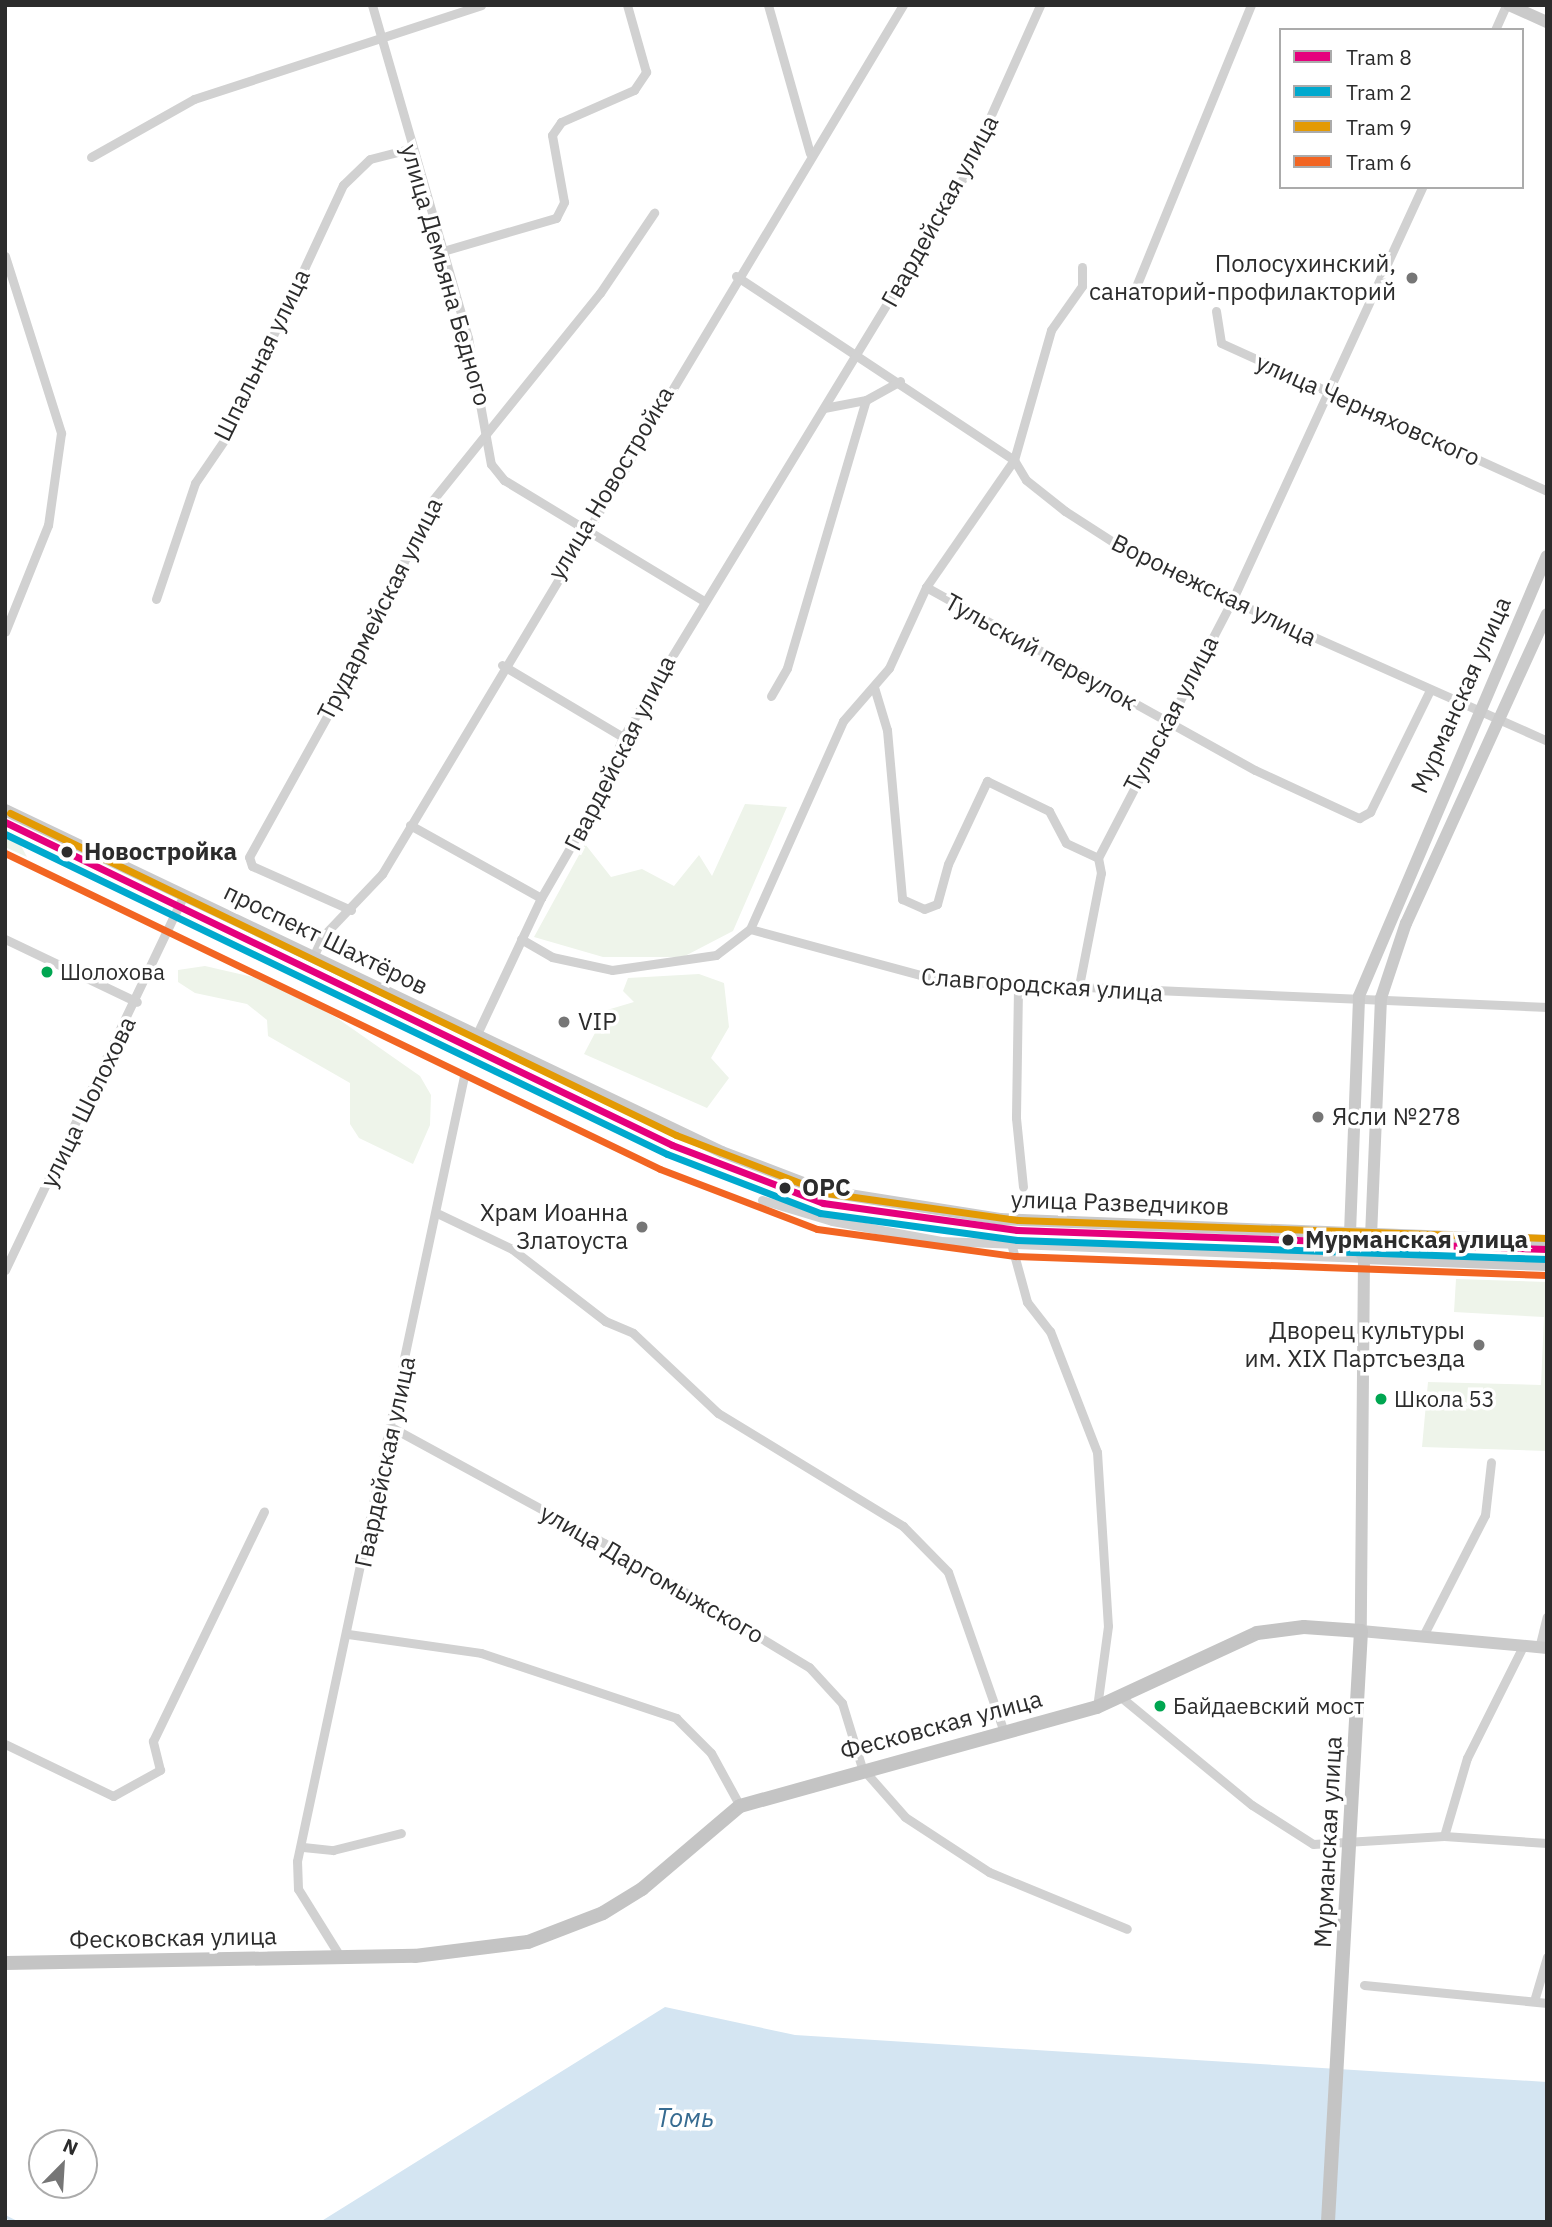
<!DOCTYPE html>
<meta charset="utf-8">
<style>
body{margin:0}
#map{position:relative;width:1552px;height:2227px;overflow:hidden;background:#fff;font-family:"IBM Plex Sans",sans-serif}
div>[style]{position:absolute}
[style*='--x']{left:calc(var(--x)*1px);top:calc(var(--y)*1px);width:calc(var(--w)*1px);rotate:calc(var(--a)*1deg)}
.green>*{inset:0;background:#eef4ea}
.water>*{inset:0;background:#d4e5f2}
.stream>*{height:2.5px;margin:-1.25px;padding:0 1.25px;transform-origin:1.25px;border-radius:1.25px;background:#d4e5f2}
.street>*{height:9px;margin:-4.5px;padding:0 4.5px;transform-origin:4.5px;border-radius:4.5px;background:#d1d1d1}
.secondary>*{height:12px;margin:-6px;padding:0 6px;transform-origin:6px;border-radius:6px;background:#cacaca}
.primary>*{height:14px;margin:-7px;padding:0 7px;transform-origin:7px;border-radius:7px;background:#c4c4c4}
.tram-1>*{height:7px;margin:-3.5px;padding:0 3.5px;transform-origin:3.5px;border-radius:3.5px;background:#e5007d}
.tram-2>*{height:7px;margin:-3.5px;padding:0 3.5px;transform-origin:3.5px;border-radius:3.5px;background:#00a9ce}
.tram-3>*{height:7px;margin:-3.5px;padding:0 3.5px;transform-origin:3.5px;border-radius:3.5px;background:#e39a04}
.tram-4>*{height:7px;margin:-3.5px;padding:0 3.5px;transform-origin:3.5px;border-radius:3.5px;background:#f26522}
.dots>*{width:19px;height:19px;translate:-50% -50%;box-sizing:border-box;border:4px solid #fff;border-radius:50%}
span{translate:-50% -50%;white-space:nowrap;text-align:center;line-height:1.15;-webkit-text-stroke:7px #fff;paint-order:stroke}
.bus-label{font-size:22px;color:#2c2c2c}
.left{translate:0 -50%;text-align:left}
.street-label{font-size:24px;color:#2c2c2c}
.poi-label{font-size:24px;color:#2c2c2c}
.right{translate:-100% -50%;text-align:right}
.stop-label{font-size:24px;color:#2c2c2c;font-weight:700}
.water-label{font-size:26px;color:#366b91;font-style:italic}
.frame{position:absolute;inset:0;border:7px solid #2c2c2c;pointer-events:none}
.legend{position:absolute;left:1279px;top:28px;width:245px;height:161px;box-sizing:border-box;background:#fff;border:2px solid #ababab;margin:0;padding:9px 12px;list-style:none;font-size:21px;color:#2c2c2c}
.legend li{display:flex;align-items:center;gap:14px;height:35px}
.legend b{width:35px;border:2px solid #ababab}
.north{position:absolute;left:28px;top:2129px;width:70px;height:70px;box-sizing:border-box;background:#fff;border:2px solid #ababab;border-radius:50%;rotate:24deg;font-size:19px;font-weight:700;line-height:28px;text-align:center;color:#2c2c2c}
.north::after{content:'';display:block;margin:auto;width:24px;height:32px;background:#767676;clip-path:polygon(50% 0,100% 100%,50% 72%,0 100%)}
</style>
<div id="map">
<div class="green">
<i style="clip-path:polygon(745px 804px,787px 807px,733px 931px,683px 957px,603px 957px,534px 937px,585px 844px,611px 877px,642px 869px,674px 886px,699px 855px,712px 876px)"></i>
<i style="clip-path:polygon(5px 834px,18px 840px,27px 857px,5px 847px)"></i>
<i style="clip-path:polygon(205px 966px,270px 981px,337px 1018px,420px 1076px,431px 1095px,430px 1125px,413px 1164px,359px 1138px,350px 1124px,350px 1083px,268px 1036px,267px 1020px,247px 1004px,195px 993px,178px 982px,178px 970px)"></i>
<i style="clip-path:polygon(699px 974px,724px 983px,729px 1027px,711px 1058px,729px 1078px,707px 1108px,584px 1054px,607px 1010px,634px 1002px,623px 991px,628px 978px)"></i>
<i style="clip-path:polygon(1456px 1279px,1547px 1282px,1547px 1451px,1422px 1447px,1428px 1382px,1541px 1385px,1544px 1317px,1454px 1312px)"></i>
</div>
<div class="water">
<i style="clip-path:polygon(665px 2007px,795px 2035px,1547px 2082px,1547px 2222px,320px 2222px)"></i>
</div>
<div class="stream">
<i style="--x:5;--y:2216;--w:13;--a:27"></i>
</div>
<div class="street">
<i style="--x:372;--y:5;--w:347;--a:73.9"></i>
<i style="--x:468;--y:338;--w:128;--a:79.7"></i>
<i style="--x:491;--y:464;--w:21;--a:51"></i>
<i style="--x:504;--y:480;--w:232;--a:31.2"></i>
<i style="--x:768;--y:5;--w:154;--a:74.2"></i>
<i style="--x:1495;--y:30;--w:27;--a:-66"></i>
<i style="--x:91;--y:157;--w:118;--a:-29.4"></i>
<i style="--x:194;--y:99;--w:302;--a:-18.1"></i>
<i style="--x:443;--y:251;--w:118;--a:-16.3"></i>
<i style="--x:556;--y:218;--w:18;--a:-63"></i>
<i style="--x:564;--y:202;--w:68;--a:-100.2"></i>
<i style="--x:552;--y:135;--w:16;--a:-55"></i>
<i style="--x:561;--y:122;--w:80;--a:-23.7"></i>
<i style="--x:634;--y:90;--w:22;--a:-56"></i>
<i style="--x:646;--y:72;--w:70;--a:-105.8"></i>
<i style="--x:5;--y:256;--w:186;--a:72.4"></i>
<i style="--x:61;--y:433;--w:93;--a:98"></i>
<i style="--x:48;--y:525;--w:115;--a:111.9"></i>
<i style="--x:736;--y:276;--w:333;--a:33.5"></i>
<i style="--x:1014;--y:460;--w:23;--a:59"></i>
<i style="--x:1026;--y:480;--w:50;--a:38.5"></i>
<i style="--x:1065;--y:511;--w:90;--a:32.8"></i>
<i style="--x:1141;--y:560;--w:445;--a:24"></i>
<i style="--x:1135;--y:289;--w:307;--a:-67.8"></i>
<i style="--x:1216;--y:311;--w:32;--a:81"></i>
<i style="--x:1221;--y:343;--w:358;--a:24.4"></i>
<i style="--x:824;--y:408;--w:43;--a:-10.8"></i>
<i style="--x:866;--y:400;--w:39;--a:-29"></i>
<i style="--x:926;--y:587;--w:376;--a:29.1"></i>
<i style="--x:1255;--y:770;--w:115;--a:24.8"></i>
<i style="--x:1359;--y:818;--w:13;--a:-29"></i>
<i style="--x:1370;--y:812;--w:136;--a:-63.8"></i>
<i style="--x:156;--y:599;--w:122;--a:-71.4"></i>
<i style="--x:195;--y:483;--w:53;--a:-55.7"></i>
<i style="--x:225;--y:439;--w:280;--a:-65.1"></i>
<i style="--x:343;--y:185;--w:37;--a:-44"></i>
<i style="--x:370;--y:159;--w:40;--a:-14.4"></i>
<i style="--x:502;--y:665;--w:141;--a:30.8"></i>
<i style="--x:874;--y:687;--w:45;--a:73.2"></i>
<i style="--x:887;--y:730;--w:170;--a:84.9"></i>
<i style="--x:902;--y:899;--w:24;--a:24"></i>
<i style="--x:924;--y:909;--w:14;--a:-21"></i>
<i style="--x:937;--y:904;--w:41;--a:-74.6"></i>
<i style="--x:948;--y:864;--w:92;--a:-64.8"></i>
<i style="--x:987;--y:781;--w:69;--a:25.8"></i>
<i style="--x:1049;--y:811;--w:36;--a:62"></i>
<i style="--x:1066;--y:843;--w:35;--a:25"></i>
<i style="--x:771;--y:696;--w:32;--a:-60"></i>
<i style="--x:787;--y:668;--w:279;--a:-73.6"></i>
<i style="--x:410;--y:825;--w:150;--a:29.1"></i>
<i style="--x:351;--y:910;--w:108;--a:-156"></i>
<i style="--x:252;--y:866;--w:9;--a:-108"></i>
<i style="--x:249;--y:857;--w:229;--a:-61"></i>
<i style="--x:360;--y:657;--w:172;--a:-65.2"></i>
<i style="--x:432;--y:501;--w:267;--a:-51.1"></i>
<i style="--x:600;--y:293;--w:97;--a:-56"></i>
<i style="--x:750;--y:929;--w:200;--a:15.1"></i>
<i style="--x:943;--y:981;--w:605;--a:2.46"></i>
<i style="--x:5;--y:939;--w:146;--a:25.5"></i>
<i style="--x:521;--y:939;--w:36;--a:30"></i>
<i style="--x:552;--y:957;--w:61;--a:12.2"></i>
<i style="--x:612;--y:970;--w:105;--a:-8.2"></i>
<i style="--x:716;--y:955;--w:43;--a:-37.4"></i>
<i style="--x:750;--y:929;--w:228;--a:-65.9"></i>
<i style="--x:843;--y:721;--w:70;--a:-49"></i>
<i style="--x:889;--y:668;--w:89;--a:-65.4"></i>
<i style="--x:926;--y:587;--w:155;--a:-55.3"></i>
<i style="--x:1014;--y:460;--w:135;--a:-74.1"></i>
<i style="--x:1051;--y:330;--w:54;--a:-54.8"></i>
<i style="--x:1082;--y:286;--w:19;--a:-90"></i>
<i style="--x:314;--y:955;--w:21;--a:-65"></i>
<i style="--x:323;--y:936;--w:86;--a:-46.4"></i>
<i style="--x:382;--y:874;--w:1013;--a:-59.06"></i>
<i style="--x:1018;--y:988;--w:130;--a:90.9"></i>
<i style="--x:1016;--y:1118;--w:69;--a:84.2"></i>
<i style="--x:1078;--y:991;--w:120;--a:-79"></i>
<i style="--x:1101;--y:873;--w:15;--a:-101"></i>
<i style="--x:1098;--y:858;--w:288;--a:-62.5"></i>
<i style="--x:1231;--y:603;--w:458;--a:-65.3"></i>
<i style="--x:476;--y:1036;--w:153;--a:-64.8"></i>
<i style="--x:541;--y:898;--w:112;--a:-60"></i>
<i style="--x:597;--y:801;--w:69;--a:-67.9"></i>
<i style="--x:623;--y:737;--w:650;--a:-58.66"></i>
<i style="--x:961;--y:182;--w:194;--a:-65.9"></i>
<i style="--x:762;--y:1200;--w:73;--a:16.7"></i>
<i style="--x:832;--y:1221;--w:111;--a:10.4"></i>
<i style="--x:941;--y:1241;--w:423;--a:2.3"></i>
<i style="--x:439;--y:1214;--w:81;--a:25.6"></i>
<i style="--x:512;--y:1249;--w:118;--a:37.7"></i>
<i style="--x:605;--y:1321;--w:30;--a:23"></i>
<i style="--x:633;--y:1333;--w:117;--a:43.3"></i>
<i style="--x:718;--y:1413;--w:217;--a:31.4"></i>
<i style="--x:903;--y:1526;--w:64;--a:45.6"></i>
<i style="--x:948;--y:1572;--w:170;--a:70.7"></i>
<i style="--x:1012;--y:1247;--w:57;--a:74.7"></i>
<i style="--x:1027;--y:1302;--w:37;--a:52"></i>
<i style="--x:1050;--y:1331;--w:130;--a:68.8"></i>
<i style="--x:1097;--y:1452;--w:174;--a:86.4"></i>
<i style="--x:1108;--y:1626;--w:82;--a:97.7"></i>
<i style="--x:5;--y:1270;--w:416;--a:-64.5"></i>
<i style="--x:391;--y:1427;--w:243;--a:28.6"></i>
<i style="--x:604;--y:1543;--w:240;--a:31.2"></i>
<i style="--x:809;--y:1667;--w:49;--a:47.5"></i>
<i style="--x:842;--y:1703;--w:68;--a:72.9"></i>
<i style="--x:862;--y:1768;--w:65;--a:48.7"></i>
<i style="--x:905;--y:1817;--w:100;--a:33.2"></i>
<i style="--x:989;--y:1872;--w:149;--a:22.4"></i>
<i style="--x:348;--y:1634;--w:134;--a:8.1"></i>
<i style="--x:481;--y:1653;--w:206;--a:18.4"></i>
<i style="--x:676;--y:1718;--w:49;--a:45"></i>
<i style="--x:711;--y:1753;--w:60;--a:61.3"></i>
<i style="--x:1423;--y:1636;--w:136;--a:-62.9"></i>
<i style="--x:1485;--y:1515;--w:53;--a:-83.5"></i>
<i style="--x:1539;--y:1648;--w:32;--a:-76"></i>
<i style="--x:1122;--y:1698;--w:168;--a:39.5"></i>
<i style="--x:1252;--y:1805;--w:72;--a:32.6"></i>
<i style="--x:1313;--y:1844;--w:131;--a:-3.5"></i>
<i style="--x:1444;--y:1836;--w:103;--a:3.9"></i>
<i style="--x:5;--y:1744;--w:120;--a:25.7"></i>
<i style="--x:113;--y:1796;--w:54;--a:-29"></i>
<i style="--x:160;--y:1770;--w:30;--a:-104"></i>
<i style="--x:153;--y:1741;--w:255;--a:-64.2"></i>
<i style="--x:1444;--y:1836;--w:81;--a:-73.6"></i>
<i style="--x:1467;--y:1758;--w:125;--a:-63.4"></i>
<i style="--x:303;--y:1847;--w:30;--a:6"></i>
<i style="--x:333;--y:1850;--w:70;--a:-14"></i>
<i style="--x:341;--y:1958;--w:81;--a:-121.9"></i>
<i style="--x:298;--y:1889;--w:28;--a:-92"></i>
<i style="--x:297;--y:1861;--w:803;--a:-77.99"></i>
<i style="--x:1364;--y:1985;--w:184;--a:5.6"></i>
<i style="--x:1534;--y:2001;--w:46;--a:-73.5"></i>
</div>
<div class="secondary">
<i style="--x:1509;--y:5;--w:42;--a:24.1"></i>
<i style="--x:1547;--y:614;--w:340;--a:114.5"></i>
<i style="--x:1406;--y:923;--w:79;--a:108.4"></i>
<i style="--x:1381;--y:998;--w:235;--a:92.4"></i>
<i style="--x:1371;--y:1233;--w:26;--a:106"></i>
<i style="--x:1364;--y:1258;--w:373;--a:90.5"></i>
<i style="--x:1361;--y:1631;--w:187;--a:5.2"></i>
<i style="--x:5;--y:810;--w:794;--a:25.5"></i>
<i style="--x:722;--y:1152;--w:109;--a:20.9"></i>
<i style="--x:824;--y:1191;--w:178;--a:9"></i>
<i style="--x:1000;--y:1219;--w:547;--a:2.3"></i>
<i style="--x:1364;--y:1258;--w:29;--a:-119"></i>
<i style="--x:1350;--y:1233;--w:237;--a:-87.8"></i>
<i style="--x:1359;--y:996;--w:478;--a:-66.9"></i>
<i style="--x:1364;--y:1258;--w:183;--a:2.2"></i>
</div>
<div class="primary">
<i style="--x:5;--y:1963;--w:410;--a:-1"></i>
<i style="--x:415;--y:1956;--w:114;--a:-7.1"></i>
<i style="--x:528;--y:1942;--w:80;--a:-21.1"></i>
<i style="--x:603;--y:1913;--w:46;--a:-31.6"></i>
<i style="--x:642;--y:1889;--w:128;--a:-40.3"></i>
<i style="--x:740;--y:1806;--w:370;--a:-15.5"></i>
<i style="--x:1097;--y:1707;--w:176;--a:-24.8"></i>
<i style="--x:1257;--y:1633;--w:47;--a:-7.3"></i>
<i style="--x:1304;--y:1627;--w:57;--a:4"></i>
<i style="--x:1361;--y:1631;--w:592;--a:93.2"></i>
</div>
<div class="tram-1">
<i style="--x:5;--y:822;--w:741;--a:25.84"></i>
<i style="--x:672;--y:1145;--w:162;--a:21"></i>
<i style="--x:823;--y:1203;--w:196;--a:7.9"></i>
<i style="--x:1017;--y:1230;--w:530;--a:2.05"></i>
</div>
<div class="tram-2">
<i style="--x:5;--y:834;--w:735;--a:25.8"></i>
<i style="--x:667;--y:1154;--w:164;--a:21.1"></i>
<i style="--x:820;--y:1213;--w:199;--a:7.8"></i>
<i style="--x:1017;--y:1240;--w:530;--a:2.05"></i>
</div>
<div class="tram-3">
<i style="--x:10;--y:813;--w:740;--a:25.8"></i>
<i style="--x:676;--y:1135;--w:161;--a:21.1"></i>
<i style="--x:826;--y:1193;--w:194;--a:8"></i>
<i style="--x:1018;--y:1220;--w:529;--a:1.95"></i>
</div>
<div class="tram-4">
<i style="--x:5;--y:853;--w:727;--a:25.75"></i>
<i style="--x:660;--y:1169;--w:168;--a:20.9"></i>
<i style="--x:817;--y:1229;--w:200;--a:7.8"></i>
<i style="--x:1015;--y:1256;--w:531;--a:2.05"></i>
</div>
<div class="dots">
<i style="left:1412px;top:278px;background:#767676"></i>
<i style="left:67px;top:852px;background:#2c2c2c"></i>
<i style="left:47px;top:972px;background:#00a651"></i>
<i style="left:564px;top:1022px;background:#767676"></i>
<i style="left:1318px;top:1117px;background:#767676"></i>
<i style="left:785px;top:1188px;background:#2c2c2c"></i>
<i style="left:642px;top:1227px;background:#767676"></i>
<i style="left:1288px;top:1240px;background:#2c2c2c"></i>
<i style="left:1479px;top:1345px;background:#767676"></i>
<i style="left:1381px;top:1399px;background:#00a651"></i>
<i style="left:1160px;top:1706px;background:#00a651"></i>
</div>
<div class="bus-label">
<span class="left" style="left:60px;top:972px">Шолохова</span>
<span class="left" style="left:1394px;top:1399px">Школа 53</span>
<span class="left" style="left:1173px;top:1706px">Байдаевский мост</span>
</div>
<div class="street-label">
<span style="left:940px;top:211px;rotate:-61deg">Гвардейская улица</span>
<span style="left:446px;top:275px;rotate:74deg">улица Демьяна Бедного</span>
<span style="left:262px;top:355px;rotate:-64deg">Шпальная улица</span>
<span style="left:1368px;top:410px;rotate:24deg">улица Черняховского</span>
<span style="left:611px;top:483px;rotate:-59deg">улица Новостройка</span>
<span style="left:1214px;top:590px;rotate:26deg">Воронежская улица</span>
<span style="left:380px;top:609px;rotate:-63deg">Трудармейская улица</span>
<span style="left:1041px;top:652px;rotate:29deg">Тульский переулок</span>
<span style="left:1461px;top:695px;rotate:-66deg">Мурманская улица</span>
<span style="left:1171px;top:714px;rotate:-62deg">Тульская улица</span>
<span style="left:620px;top:753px;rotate:-63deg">Гвардейская улица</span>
<span style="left:326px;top:939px;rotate:26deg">проспект Шахтёров</span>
<span style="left:1042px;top:985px;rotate:4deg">Славгородская улица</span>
<span style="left:88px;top:1102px;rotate:-64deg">улица Шолохова</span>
<span style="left:1120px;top:1203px;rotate:2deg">улица Разведчиков</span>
<span style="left:385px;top:1462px;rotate:-78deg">Гвардейская улица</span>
<span style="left:652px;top:1574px;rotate:30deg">улица Даргомыжского</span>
<span style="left:941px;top:1725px;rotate:-15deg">Фесковская улица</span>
<span style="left:1328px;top:1842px;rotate:-87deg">Мурманская улица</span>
<span style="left:173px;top:1938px;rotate:-1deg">Фесковская улица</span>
</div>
<div class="poi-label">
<span class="right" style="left:1396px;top:278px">Полосухинский,<br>санаторий-профилакторий</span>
<span class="left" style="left:578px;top:1022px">VIP</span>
<span class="left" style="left:1332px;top:1117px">Ясли №278</span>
<span class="right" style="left:628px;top:1227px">Храм Иоанна<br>Златоуста</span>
<span class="right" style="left:1465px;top:1345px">Дворец культуры<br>им. XIX Партсъезда</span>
</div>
<div class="stop-label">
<span class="left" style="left:84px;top:852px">Новостройка</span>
<span class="left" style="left:802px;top:1188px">ОРС</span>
<span class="left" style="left:1305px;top:1240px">Мурманская улица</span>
</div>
<div class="water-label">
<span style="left:685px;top:2118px">Томь</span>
</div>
<div class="frame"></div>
<ul class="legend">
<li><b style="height:9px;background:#e5007d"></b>Tram 8</li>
<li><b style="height:9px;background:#00a9ce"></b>Tram 2</li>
<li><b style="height:9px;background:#e39a04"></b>Tram 9</li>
<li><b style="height:9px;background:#f26522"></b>Tram 6</li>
</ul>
<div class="north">N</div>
</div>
